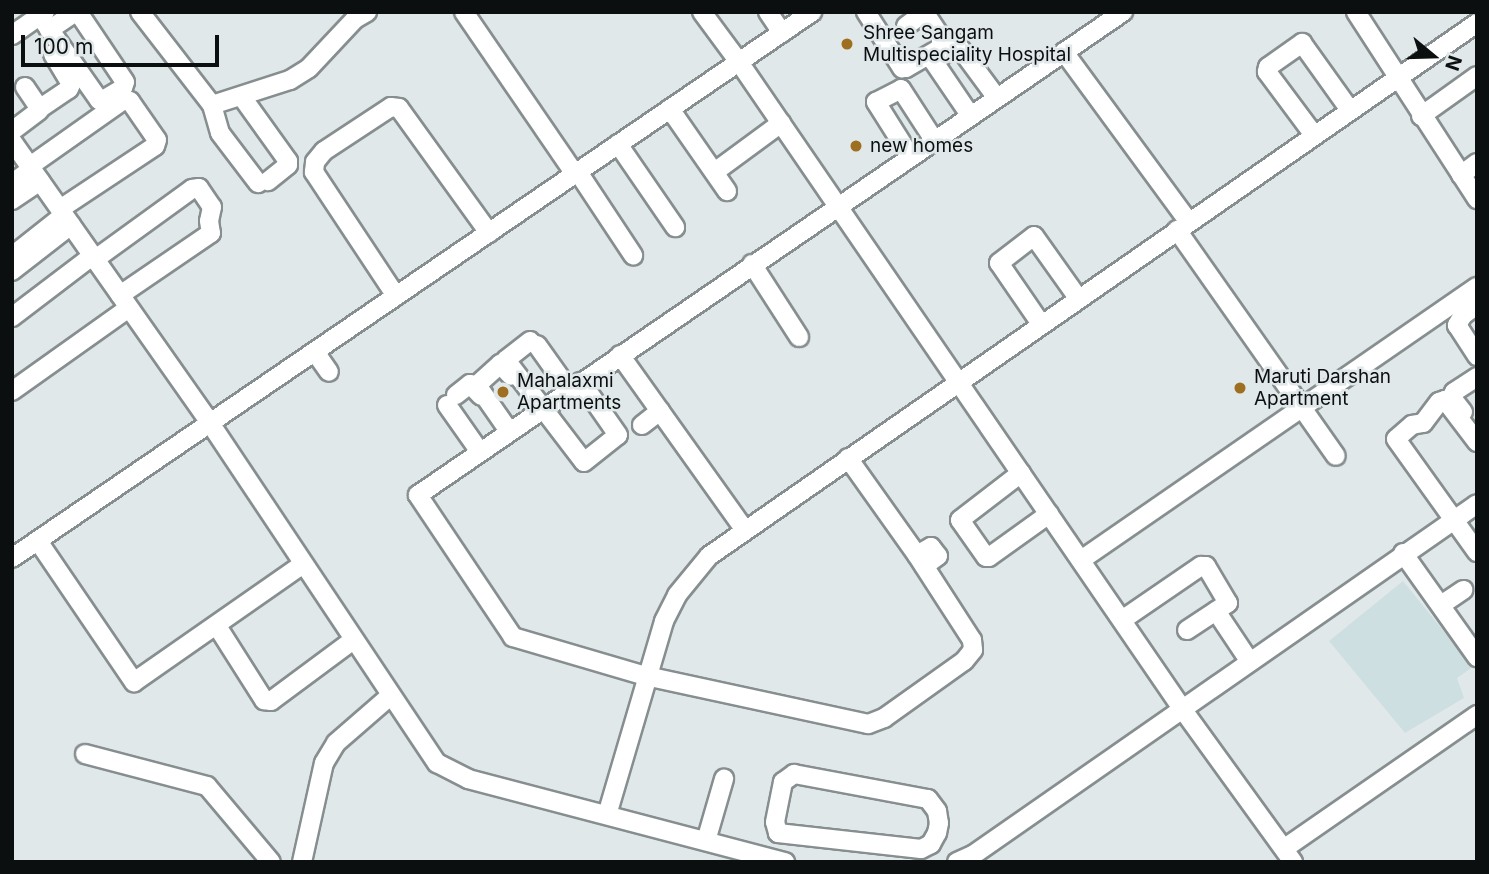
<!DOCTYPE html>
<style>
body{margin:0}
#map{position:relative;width:1489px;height:874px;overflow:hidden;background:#e1e8ea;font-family:Inter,sans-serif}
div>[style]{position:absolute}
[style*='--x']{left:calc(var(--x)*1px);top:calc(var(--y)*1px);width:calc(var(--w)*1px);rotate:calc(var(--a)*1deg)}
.built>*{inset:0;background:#cedfe2}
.roads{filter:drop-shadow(2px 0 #878e8f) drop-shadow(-2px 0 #878e8f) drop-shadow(0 2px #878e8f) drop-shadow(0 -2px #878e8f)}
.minor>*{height:18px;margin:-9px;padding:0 9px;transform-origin:9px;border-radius:9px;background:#fff}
.dots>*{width:19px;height:19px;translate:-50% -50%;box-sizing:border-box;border:4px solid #e1e8ea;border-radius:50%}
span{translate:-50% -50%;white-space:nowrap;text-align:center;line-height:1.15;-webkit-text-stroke:5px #e1e8ea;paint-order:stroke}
.poi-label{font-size:19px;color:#0c0f0f}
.left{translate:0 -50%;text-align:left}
.frame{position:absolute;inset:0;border:14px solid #0c0f0f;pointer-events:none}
.north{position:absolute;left:1398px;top:21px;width:70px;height:70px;-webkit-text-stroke:5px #e1e8ea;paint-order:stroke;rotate:109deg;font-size:19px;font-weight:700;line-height:28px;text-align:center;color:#0c0f0f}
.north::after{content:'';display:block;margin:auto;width:24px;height:32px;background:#0c0f0f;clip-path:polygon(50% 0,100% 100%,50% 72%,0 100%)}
.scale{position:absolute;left:21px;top:35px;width:198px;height:32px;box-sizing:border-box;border:4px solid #0c0f0f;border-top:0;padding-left:9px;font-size:21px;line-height:24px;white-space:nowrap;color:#0c0f0f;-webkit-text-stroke:5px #e1e8ea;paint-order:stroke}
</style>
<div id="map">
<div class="built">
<i style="clip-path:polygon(1403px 581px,1473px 667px,1457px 678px,1464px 698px,1405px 733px,1329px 641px)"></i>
</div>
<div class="roads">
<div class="minor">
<i style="--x:140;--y:12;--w:118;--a:52.3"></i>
<i style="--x:212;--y:105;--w:82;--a:-17.8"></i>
<i style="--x:290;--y:80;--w:22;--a:-32"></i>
<i style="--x:309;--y:68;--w:67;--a:-46.8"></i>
<i style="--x:355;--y:19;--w:14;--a:-30"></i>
<i style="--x:464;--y:12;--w:196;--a:55.6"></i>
<i style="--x:702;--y:12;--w:62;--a:53.5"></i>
<i style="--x:739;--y:62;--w:786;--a:55.58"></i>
<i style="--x:1183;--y:710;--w:188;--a:54.1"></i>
<i style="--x:768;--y:12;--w:25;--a:56"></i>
<i style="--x:866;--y:12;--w:67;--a:57.3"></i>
<i style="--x:902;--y:68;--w:4;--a:0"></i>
<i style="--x:906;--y:68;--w:39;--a:-30"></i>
<i style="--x:940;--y:48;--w:5;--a:-79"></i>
<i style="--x:941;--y:43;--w:6;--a:-90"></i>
<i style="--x:941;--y:37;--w:30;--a:-124"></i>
<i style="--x:1356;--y:12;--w:223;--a:57.1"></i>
<i style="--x:40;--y:16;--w:103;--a:54.9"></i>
<i style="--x:99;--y:100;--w:4;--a:0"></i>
<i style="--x:103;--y:100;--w:23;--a:-31"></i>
<i style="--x:123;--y:88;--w:6;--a:-72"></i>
<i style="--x:125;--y:82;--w:84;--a:-123.9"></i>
<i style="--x:906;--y:26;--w:22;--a:-36"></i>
<i style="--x:49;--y:30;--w:32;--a:-34"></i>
<i style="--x:12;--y:35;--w:40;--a:-34.9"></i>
<i style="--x:1064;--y:52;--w:211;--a:53.7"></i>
<i style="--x:25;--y:87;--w:23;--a:56"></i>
<i style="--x:38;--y:106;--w:4;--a:14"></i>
<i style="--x:42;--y:107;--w:32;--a:-34"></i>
<i style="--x:69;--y:89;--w:5;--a:-68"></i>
<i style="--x:71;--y:84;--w:35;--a:-121"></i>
<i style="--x:242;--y:97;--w:79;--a:54.3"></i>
<i style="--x:288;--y:161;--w:4;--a:90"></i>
<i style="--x:288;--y:165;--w:26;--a:141"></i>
<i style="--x:212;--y:105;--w:29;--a:74"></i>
<i style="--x:220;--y:133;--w:63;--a:52.8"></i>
<i style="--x:670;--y:109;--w:100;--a:55.2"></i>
<i style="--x:970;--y:115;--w:64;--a:-124.2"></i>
<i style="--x:934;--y:62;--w:29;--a:-38"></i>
<i style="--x:957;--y:44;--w:67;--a:53.5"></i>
<i style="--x:1421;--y:116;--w:69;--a:-35.5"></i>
<i style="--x:12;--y:131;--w:34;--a:-37"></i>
<i style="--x:1314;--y:135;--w:79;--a:-126.7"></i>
<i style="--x:1267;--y:72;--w:5;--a:-79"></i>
<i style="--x:1268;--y:67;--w:42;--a:-35.2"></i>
<i style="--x:1302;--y:43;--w:82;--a:54.4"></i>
<i style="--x:12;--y:141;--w:345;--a:54.9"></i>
<i style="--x:210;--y:423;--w:409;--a:56.3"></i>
<i style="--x:437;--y:763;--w:35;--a:27"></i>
<i style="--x:468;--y:779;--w:328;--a:14.7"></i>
<i style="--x:618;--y:144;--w:101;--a:55.5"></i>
<i style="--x:910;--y:156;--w:64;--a:-122.2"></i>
<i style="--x:876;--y:102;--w:28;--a:-27"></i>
<i style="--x:901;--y:89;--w:61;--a:57.1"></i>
<i style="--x:30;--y:166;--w:113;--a:-35.2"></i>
<i style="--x:122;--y:101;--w:8;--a:0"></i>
<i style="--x:130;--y:101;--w:47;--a:55.3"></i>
<i style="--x:157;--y:140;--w:6;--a:108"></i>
<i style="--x:155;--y:146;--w:114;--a:146.4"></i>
<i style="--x:720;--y:168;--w:76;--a:-36.4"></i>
<i style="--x:578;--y:172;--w:100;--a:56.5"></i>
<i style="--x:1461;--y:175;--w:20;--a:-37"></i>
<i style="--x:12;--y:183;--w:24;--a:-35"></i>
<i style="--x:12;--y:200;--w:34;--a:-34"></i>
<i style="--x:1177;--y:230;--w:276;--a:54.9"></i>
<i style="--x:12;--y:256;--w:66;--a:-38.3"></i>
<i style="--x:94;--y:260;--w:121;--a:-35.9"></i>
<i style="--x:192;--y:189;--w:7;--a:-8"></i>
<i style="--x:199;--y:188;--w:23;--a:56"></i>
<i style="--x:212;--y:207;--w:14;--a:102"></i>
<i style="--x:209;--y:221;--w:12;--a:81"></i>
<i style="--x:211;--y:233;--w:110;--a:145.7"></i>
<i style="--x:752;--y:264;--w:87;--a:57.2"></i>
<i style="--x:12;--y:271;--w:75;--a:-37.9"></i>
<i style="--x:396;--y:296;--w:149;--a:-123.5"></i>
<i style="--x:314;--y:172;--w:10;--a:-84"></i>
<i style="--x:315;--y:162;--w:14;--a:-51"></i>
<i style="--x:324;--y:151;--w:80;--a:-33.3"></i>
<i style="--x:391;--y:107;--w:8;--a:7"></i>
<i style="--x:399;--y:108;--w:154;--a:54.2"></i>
<i style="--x:1477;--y:305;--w:17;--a:144"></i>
<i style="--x:1463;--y:315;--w:12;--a:121"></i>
<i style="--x:1457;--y:325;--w:37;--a:57"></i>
<i style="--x:12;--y:317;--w:101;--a:-37.3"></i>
<i style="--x:1041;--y:324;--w:74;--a:-124.5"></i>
<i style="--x:999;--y:263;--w:44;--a:-37.6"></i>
<i style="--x:1034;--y:236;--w:76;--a:54.6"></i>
<i style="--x:530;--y:341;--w:31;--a:142"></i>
<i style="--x:506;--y:360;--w:128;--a:52.6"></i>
<i style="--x:584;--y:462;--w:43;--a:-38.5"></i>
<i style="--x:618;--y:435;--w:65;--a:-124.9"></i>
<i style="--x:537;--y:345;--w:55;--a:54.6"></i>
<i style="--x:315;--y:352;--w:24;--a:55"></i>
<i style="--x:620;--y:355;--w:214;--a:54.5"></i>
<i style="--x:12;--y:391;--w:143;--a:-35.4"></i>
<i style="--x:456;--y:395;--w:18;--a:-38"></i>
<i style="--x:470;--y:384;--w:16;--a:47"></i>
<i style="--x:447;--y:405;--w:57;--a:54.9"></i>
<i style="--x:1463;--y:412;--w:18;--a:-128"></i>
<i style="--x:1452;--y:398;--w:6;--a:-72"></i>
<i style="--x:1454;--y:392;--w:27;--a:-33"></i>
<i style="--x:642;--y:425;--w:23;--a:-38"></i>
<i style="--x:509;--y:431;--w:56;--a:-124.8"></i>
<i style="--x:477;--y:385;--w:31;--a:-42"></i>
<i style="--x:500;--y:364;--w:16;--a:47"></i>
<i style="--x:1477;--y:442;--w:53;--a:-127.3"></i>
<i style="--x:1445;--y:400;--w:6;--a:162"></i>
<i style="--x:1439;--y:402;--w:26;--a:127"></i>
<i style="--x:1423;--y:423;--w:11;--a:170"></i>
<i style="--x:1412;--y:425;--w:21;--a:139"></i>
<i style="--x:1396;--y:439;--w:139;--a:54.4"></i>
<i style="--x:848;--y:458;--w:119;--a:54.6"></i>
<i style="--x:917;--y:555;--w:101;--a:57.1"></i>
<i style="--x:972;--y:640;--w:10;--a:84"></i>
<i style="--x:973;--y:650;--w:14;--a:129"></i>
<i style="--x:964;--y:661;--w:98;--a:144.5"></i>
<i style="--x:884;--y:718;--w:17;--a:159"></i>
<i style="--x:868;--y:724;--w:227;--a:-167.8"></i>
<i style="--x:646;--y:676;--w:139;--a:-163.7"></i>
<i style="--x:513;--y:637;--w:171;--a:-123.8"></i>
<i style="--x:418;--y:495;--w:855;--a:-34.42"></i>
<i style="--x:1021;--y:473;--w:77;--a:142.4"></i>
<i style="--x:960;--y:520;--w:45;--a:54.9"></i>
<i style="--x:986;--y:557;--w:3;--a:0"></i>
<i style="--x:989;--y:557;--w:74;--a:-35.6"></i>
<i style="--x:38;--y:541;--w:171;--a:55.8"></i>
<i style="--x:134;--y:682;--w:206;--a:-34.9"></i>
<i style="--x:1403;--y:553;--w:128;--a:54.6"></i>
<i style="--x:917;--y:555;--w:16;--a:-30"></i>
<i style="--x:931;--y:547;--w:11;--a:52"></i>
<i style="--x:938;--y:556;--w:17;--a:144"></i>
<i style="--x:12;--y:558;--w:969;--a:-34.31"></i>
<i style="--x:1081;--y:560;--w:481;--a:-34.6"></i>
<i style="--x:1441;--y:605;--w:27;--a:-34"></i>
<i style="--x:1216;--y:611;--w:61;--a:56.3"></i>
<i style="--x:1122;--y:620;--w:96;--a:-34.4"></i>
<i style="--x:1201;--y:566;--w:5;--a:0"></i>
<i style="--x:1206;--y:566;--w:43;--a:59.3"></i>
<i style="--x:1228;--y:603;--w:49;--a:146.6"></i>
<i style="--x:217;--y:626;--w:88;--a:57.6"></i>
<i style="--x:264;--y:700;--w:7;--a:8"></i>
<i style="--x:271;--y:701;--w:102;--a:-36.6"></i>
<i style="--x:85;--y:754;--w:126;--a:14.7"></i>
<i style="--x:207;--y:786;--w:99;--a:49.9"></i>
<i style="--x:794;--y:774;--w:136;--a:10.6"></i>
<i style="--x:928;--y:799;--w:15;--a:53"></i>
<i style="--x:937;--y:811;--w:12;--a:81"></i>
<i style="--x:939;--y:823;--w:10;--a:101"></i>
<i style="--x:937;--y:833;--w:13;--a:119"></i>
<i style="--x:931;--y:844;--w:11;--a:153"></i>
<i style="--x:921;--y:849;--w:144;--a:-173.6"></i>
<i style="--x:778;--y:833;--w:11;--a:-105"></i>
<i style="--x:775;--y:822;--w:41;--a:-78.7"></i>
<i style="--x:783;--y:782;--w:14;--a:-36"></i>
<i style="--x:607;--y:815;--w:202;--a:-73.6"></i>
<i style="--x:664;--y:621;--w:29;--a:-63"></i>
<i style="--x:677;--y:595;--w:50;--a:-50.6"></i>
<i style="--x:709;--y:556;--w:935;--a:-34.76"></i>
<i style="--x:706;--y:841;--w:65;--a:-73.8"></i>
<i style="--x:1285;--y:848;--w:234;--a:-34.7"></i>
<i style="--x:302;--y:862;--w:101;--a:-77.5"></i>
<i style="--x:324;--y:763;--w:23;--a:-59"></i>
<i style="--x:336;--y:743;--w:72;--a:-41"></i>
<i style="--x:957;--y:862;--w:17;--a:-24"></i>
<i style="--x:973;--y:855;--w:614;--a:-34.85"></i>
</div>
</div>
<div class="dots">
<i style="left:847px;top:44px;background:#9e6f21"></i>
<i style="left:856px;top:146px;background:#9e6f21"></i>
<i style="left:1240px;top:388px;background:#9e6f21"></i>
<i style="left:503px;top:392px;background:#9e6f21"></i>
</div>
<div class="poi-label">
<span class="left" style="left:863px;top:44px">Shree Sangam<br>Multispeciality Hospital</span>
<span class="left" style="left:870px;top:146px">new homes</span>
<span class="left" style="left:1254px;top:388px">Maruti Darshan<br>Apartment</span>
<span class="left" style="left:517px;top:392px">Mahalaxmi<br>Apartments</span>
</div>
<div class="frame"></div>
<div class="north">N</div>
<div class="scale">100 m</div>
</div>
